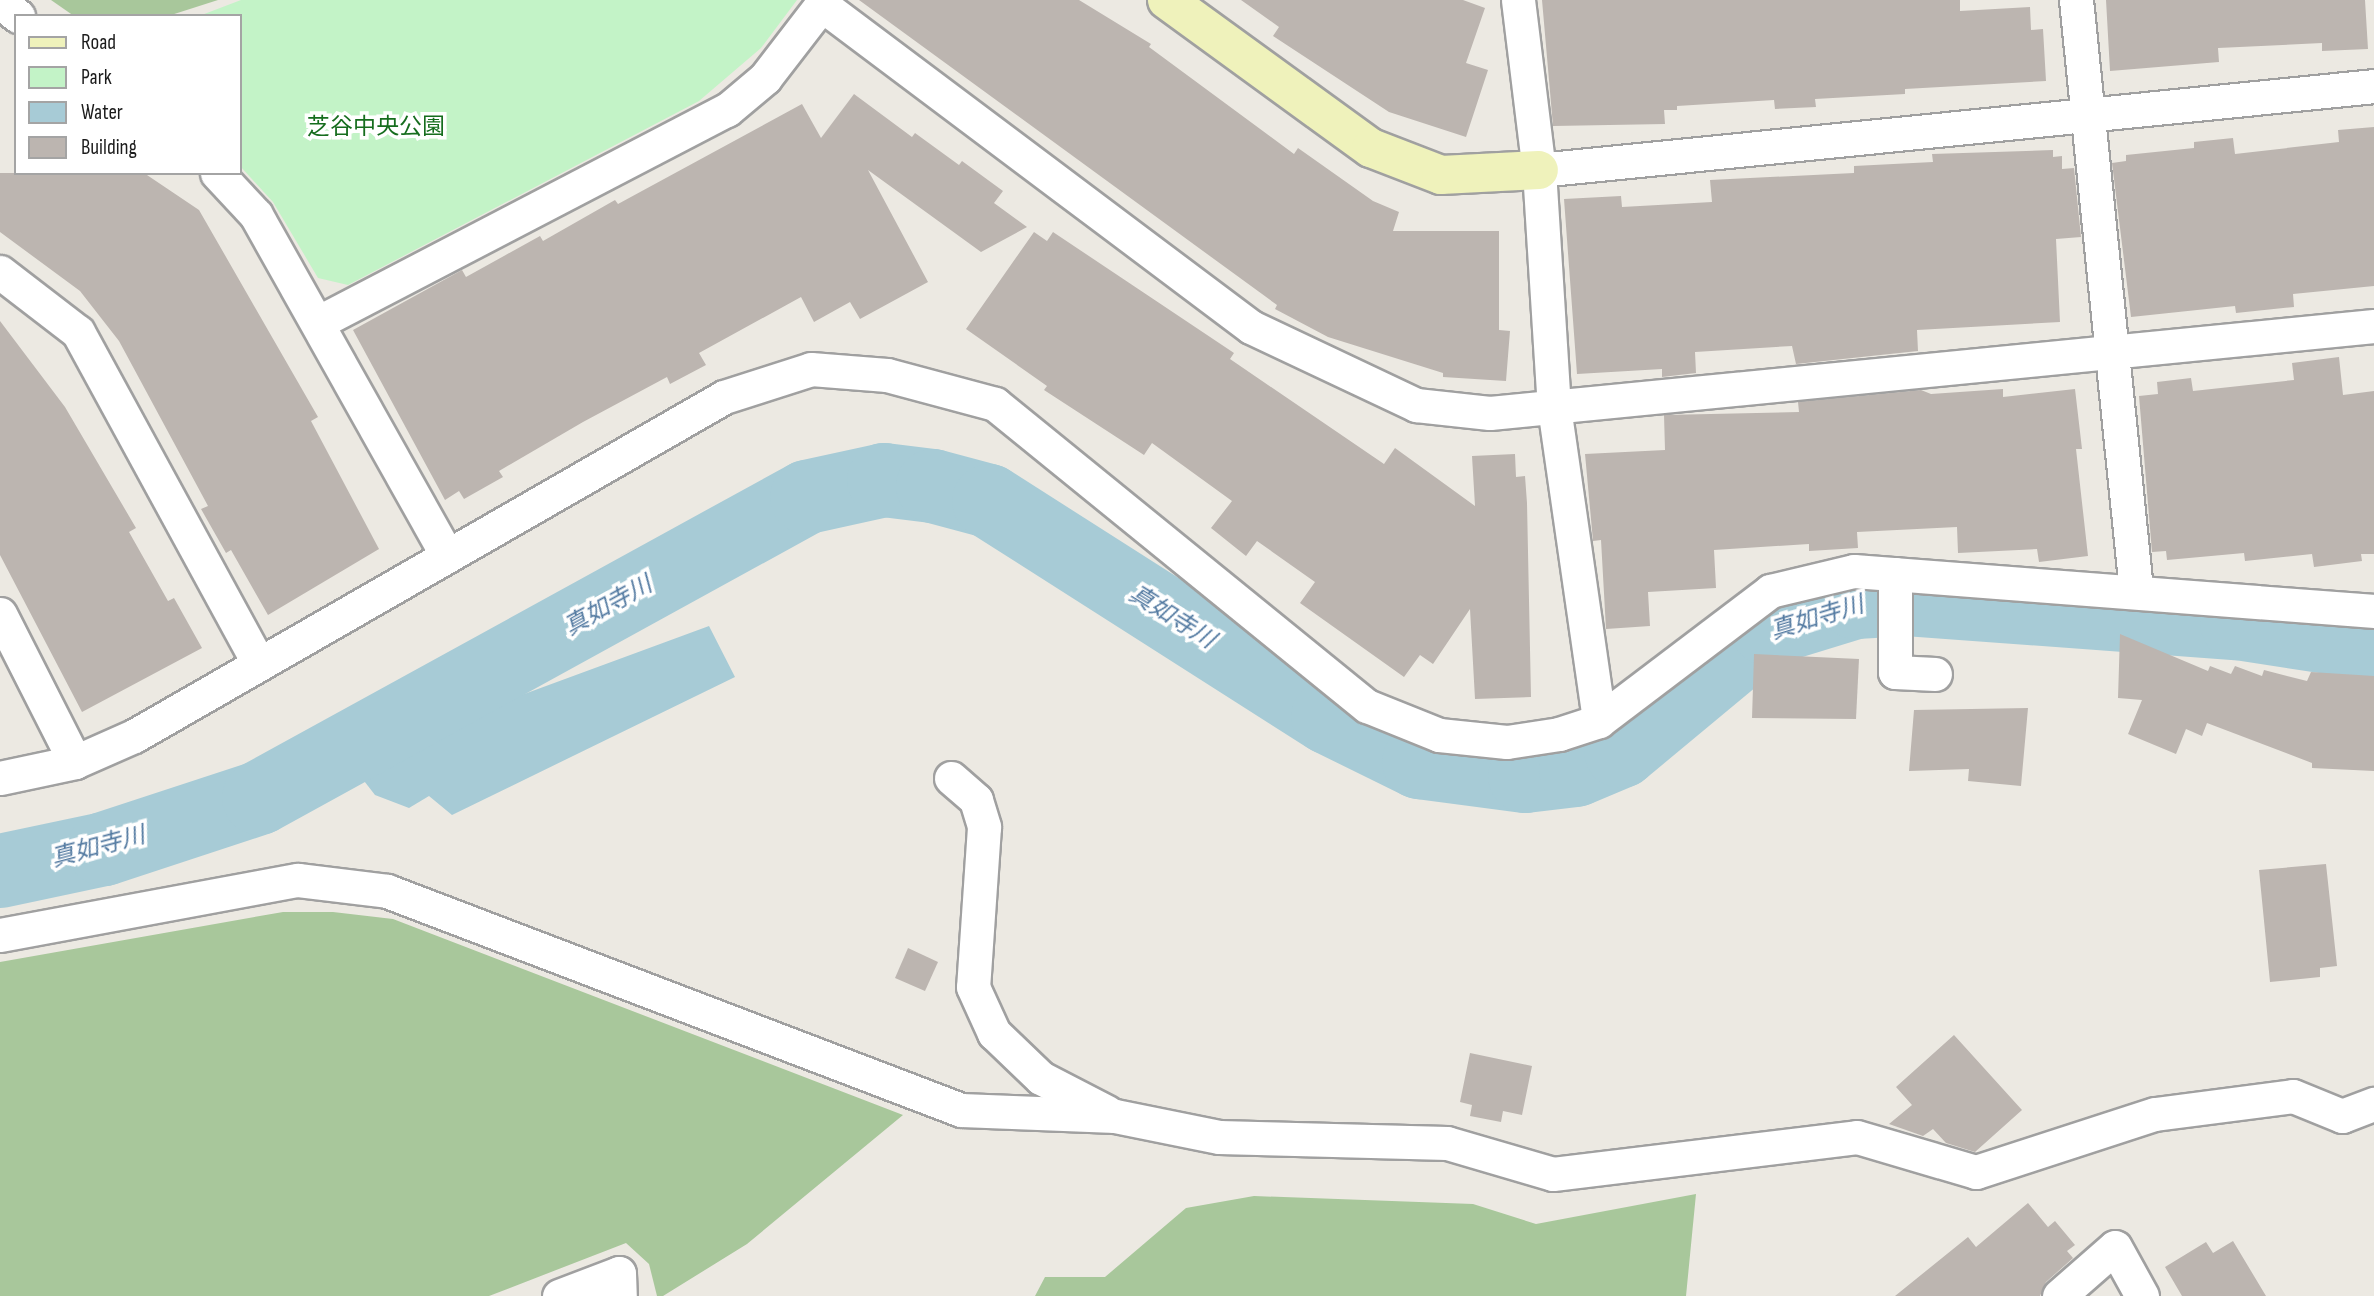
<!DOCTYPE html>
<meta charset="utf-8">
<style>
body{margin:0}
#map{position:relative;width:2374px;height:1296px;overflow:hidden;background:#ece9e2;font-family:"Sofia Sans Condensed","Noto Sans JP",sans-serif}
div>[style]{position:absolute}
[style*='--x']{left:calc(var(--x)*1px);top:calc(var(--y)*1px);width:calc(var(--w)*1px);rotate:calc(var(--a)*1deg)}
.forest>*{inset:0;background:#a8c79b}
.park>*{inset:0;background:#c3f3c7}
.water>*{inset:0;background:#a7cbd6}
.river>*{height:74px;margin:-37px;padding:0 37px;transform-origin:37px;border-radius:37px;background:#a7cbd6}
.building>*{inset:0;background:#bcb5b0}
.roads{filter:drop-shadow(2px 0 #a0a0a0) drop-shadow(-2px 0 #a0a0a0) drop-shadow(0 2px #a0a0a0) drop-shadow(0 -2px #a0a0a0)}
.street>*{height:33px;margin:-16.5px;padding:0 16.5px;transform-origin:16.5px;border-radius:16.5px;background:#fff}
.secondary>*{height:38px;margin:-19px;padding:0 19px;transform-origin:19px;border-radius:19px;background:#eff2bb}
span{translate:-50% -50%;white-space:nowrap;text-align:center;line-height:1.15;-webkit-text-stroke:7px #fff;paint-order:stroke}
.park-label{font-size:23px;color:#166d1e}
.water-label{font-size:24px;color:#537aa1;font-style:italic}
.legend{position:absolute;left:14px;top:14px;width:228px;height:161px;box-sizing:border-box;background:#fff;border:2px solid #a4a4a4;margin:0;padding:9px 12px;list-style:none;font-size:21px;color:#1c1c1c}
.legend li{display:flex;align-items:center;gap:14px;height:35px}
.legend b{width:35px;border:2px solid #a4a4a4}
</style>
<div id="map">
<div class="forest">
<i style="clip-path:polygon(51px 0,218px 0,168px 16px,74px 16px)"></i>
<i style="clip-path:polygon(283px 912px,333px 912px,393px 919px,903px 1115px,747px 1244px,663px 1296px,657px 1296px,649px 1264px,626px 1243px,489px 1296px,0 1296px,0 962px)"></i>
<i style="clip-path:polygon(1696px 1194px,1686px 1296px,1035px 1296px,1045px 1277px,1105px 1277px,1186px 1208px,1254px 1196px,1473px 1204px,1536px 1224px)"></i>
</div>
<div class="park">
<i style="clip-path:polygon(241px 0,797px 0,761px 48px,699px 101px,348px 285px,318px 278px,273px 202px,240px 166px,240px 16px,199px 16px)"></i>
</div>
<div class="water">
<i style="clip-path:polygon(709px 626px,735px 677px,452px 815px,429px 796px,409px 808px,375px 795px,361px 777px,492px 706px)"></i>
</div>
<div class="river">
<i style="--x:0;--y:871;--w:106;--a:-11.9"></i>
<i style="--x:104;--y:849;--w:163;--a:-18.2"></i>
<i style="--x:259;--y:798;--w:625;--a:-28.78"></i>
<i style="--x:807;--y:497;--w:79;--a:-12.4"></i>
<i style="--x:884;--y:480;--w:49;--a:7"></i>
<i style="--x:933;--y:486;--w:58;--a:15"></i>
<i style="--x:989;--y:501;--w:402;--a:32.5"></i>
<i style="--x:1328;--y:717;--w:102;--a:26.3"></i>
<i style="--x:1419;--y:762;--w:107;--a:7.5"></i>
<i style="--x:1525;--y:776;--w:51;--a:-6.7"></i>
<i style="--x:1576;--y:770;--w:49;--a:-22.9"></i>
<i style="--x:1621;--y:751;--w:191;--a:-39.7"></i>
<i style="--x:1768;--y:629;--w:92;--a:-17.1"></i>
<i style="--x:1856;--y:602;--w:51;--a:-3.4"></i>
<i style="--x:1907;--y:599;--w:331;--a:4.2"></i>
<i style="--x:2237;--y:623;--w:139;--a:8.7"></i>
</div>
<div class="building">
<i style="clip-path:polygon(859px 0,1079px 0,1151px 44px,1149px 47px,1294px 154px,1298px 148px,1373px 201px,1399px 212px,1393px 231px,1499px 231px,1499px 330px,1510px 331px,1506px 381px,1443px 377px,1443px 373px,1328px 337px,1275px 309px,1277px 305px)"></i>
<i style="clip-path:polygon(1241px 0,1463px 0,1485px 8px,1466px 63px,1488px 70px,1466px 137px,1389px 112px,1273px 36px,1279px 27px)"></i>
<i style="clip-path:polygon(1542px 0,1960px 0,1960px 11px,2030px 7px,2031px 30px,2043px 29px,2046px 81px,1905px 89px,1905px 94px,1815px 99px,1816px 107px,1775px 109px,1774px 100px,1677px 106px,1677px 110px,1664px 110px,1665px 124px,1553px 126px)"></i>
<i style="clip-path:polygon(2106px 0,2365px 0,2368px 49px,2322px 51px,2322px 43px,2218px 48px,2219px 62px,2110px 71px)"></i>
<i style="clip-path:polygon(854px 94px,912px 137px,915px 133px,959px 165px,962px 161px,1003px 191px,994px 203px,1027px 227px,981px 252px,868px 170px,928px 282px,860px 319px,850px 302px,814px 322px,801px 297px,699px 353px,706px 365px,670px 384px,667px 377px,583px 422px,499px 471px,503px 477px,464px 499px,459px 491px,445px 500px,353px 330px,462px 270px,466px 277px,540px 236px,543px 241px,615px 200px,618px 204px,802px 104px,821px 138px)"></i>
<i style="clip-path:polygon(2374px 127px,2374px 286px,2293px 294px,2294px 307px,2236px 313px,2235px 306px,2131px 317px,2112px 163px,2126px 161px,2126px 155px,2194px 148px,2194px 142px,2233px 138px,2235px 154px,2339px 142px,2338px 130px)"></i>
<i style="clip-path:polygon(2053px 150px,2053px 157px,2062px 156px,2062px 169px,2074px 168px,2081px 237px,2056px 239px,2060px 322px,1917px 330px,1918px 351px,1796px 364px,1792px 346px,1695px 352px,1696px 373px,1662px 377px,1662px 369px,1577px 374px,1564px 199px,1621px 196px,1622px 207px,1712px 202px,1710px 180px,1854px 173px,1854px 166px,1933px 162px,1932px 154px)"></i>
<i style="clip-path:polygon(0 173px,144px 173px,199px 210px,318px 417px,311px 421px,379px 549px,268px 615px,231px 550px,226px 553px,201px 509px,208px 506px,119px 341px,80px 291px,0 232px)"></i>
<i style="clip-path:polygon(1034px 232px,1047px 241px,1053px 232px,1234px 353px,1230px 359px,1384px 464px,1395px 448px,1475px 506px,1472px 456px,1515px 454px,1516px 477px,1525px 476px,1527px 503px,1531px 697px,1475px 699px,1470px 609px,1433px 664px,1420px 655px,1404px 677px,1300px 603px,1315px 582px,1257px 541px,1246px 556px,1211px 528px,1232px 501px,1152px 443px,1144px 455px,1044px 390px,1047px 386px,966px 329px)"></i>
<i style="clip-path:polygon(0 321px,65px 407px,136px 528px,129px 532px,168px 601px,174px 598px,202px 648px,82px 712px,0 555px)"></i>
<i style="clip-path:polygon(2339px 357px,2343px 395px,2374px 391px,2374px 554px,2361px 554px,2362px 561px,2314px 567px,2312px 554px,2245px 561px,2244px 553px,2167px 560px,2166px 551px,2152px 552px,2139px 396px,2158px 394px,2157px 382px,2191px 378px,2193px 391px,2294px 380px,2292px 363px)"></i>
<i style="clip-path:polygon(2003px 389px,2003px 397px,2075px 389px,2082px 449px,2076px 449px,2088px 556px,2039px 562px,2037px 549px,1958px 553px,1957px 527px,1857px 532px,1858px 548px,1809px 551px,1809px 544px,1714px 550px,1716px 588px,1648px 592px,1650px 626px,1606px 629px,1601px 540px,1593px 541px,1585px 454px,1665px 450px,1664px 415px,1799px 412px,1798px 402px,1921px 390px,1931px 394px)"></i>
<i style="clip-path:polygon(2120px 634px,2208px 671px,2210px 666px,2231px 674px,2235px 666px,2262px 676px,2264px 670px,2307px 681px,2311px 672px,2374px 676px,2374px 771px,2312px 768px,2312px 763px,2207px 723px,2202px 736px,2186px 729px,2176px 754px,2128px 734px,2142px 700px,2118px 698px)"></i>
<i style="clip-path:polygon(1754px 654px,1859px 659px,1856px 719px,1752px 718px)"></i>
<i style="clip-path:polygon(2028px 708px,2021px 786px,1968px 781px,1969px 769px,1909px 771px,1914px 710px)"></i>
<i style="clip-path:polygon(2326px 864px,2337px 966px,2320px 968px,2320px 977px,2270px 982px,2259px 870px)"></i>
<i style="clip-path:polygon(908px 948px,938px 962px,925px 991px,895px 978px)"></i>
<i style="clip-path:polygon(1954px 1035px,2022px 1110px,1975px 1152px,1946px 1143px,1933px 1129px,1923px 1136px,1889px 1124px,1912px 1105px,1896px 1087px)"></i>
<i style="clip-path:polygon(1470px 1053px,1532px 1066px,1522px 1115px,1503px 1111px,1501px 1122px,1470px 1116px,1472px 1105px,1460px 1102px)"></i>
<i style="clip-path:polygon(2028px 1203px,2048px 1227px,2055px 1221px,2075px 1245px,2067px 1251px,2073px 1258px,2046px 1282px,2040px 1296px,1895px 1296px,1968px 1237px,1976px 1247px)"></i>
<i style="clip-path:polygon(2233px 1241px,2266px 1296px,2182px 1296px,2165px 1267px,2206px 1242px,2213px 1253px)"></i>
</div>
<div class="roads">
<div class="street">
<i style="--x:1518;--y:0;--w:171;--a:83"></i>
<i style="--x:1539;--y:170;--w:237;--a:86.4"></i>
<i style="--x:1554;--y:407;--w:317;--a:81.8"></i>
<i style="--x:2076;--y:0;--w:593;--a:84.19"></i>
<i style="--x:0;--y:2;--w:23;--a:38"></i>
<i style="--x:822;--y:5;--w:536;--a:36.89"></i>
<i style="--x:1251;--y:327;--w:183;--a:25.3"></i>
<i style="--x:1416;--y:405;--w:74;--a:6.2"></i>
<i style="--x:1490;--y:413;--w:888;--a:-5.62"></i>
<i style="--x:1539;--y:170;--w:839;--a:-5.74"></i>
<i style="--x:217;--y:173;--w:57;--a:47.1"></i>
<i style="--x:256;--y:215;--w:389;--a:60.7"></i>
<i style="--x:0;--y:272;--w:98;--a:37.6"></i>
<i style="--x:78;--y:332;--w:378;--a:61.4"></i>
<i style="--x:319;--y:322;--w:460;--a:-27.5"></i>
<i style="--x:727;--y:110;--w:50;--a:-40.1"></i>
<i style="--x:765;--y:78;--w:98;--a:-52.4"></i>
<i style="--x:1895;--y:574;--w:98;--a:90"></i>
<i style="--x:1895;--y:672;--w:40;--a:2.9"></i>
<i style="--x:0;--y:614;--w:166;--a:63.1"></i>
<i style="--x:0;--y:778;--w:77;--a:-12"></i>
<i style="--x:75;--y:762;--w:64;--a:-23.8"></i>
<i style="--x:134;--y:736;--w:680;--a:-29.88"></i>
<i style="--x:724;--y:397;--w:91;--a:-17.8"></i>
<i style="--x:811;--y:369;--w:76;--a:4.5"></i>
<i style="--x:887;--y:375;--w:112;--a:15"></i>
<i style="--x:995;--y:404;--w:479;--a:39.1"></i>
<i style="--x:1367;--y:706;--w:78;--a:21.9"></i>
<i style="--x:1439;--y:735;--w:68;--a:5.9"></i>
<i style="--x:1507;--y:742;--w:53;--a:-8.7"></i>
<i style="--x:1559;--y:734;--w:42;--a:-18"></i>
<i style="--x:1599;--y:721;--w:215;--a:-37.2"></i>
<i style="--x:1770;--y:591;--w:86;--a:-13.4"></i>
<i style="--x:1854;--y:571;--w:522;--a:4.4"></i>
<i style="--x:951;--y:778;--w:33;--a:41"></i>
<i style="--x:976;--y:800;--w:28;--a:73"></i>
<i style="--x:984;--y:827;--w:160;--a:93.9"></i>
<i style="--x:973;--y:987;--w:51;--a:65.5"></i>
<i style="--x:994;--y:1033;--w:65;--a:43.8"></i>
<i style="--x:1041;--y:1078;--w:74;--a:27.3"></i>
<i style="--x:0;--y:935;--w:303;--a:-10.5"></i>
<i style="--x:298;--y:880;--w:90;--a:7"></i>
<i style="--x:387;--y:891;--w:614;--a:20.88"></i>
<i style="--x:961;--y:1110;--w:154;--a:2.2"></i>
<i style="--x:1115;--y:1116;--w:106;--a:11.4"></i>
<i style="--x:1219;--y:1137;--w:228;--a:1.5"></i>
<i style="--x:1447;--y:1143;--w:110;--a:16.3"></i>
<i style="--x:1553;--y:1174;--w:306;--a:-6.9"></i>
<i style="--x:1857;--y:1137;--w:124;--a:16.4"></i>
<i style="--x:1976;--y:1172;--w:188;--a:-18"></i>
<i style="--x:2155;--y:1114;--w:139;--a:-7.4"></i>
<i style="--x:2293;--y:1096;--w:53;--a:22.2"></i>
<i style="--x:2342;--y:1116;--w:34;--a:-21"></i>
<i style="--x:559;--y:1296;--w:64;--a:-21"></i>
<i style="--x:619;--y:1273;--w:23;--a:88"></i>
<i style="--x:2059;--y:1296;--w:74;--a:-41.2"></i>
<i style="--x:2115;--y:1247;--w:56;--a:61.1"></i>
</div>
<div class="secondary">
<i style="--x:1167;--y:0;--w:252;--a:36"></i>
<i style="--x:1371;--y:148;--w:75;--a:21.1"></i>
<i style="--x:1441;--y:175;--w:98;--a:-2.9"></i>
</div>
</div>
<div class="park-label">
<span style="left:376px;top:127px">芝谷中央公園</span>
</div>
<div class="water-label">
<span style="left:608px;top:606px;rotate:-29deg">真如寺川</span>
<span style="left:1172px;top:617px;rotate:32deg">真如寺川</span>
<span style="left:1817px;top:618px;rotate:-17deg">真如寺川</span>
<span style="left:98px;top:847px;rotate:-15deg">真如寺川</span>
</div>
<ul class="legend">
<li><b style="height:9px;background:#eff2bb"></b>Road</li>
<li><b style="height:19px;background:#c3f3c7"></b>Park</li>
<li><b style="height:19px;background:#a7cbd6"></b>Water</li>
<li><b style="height:19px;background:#bcb5b0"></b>Building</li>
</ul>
</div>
